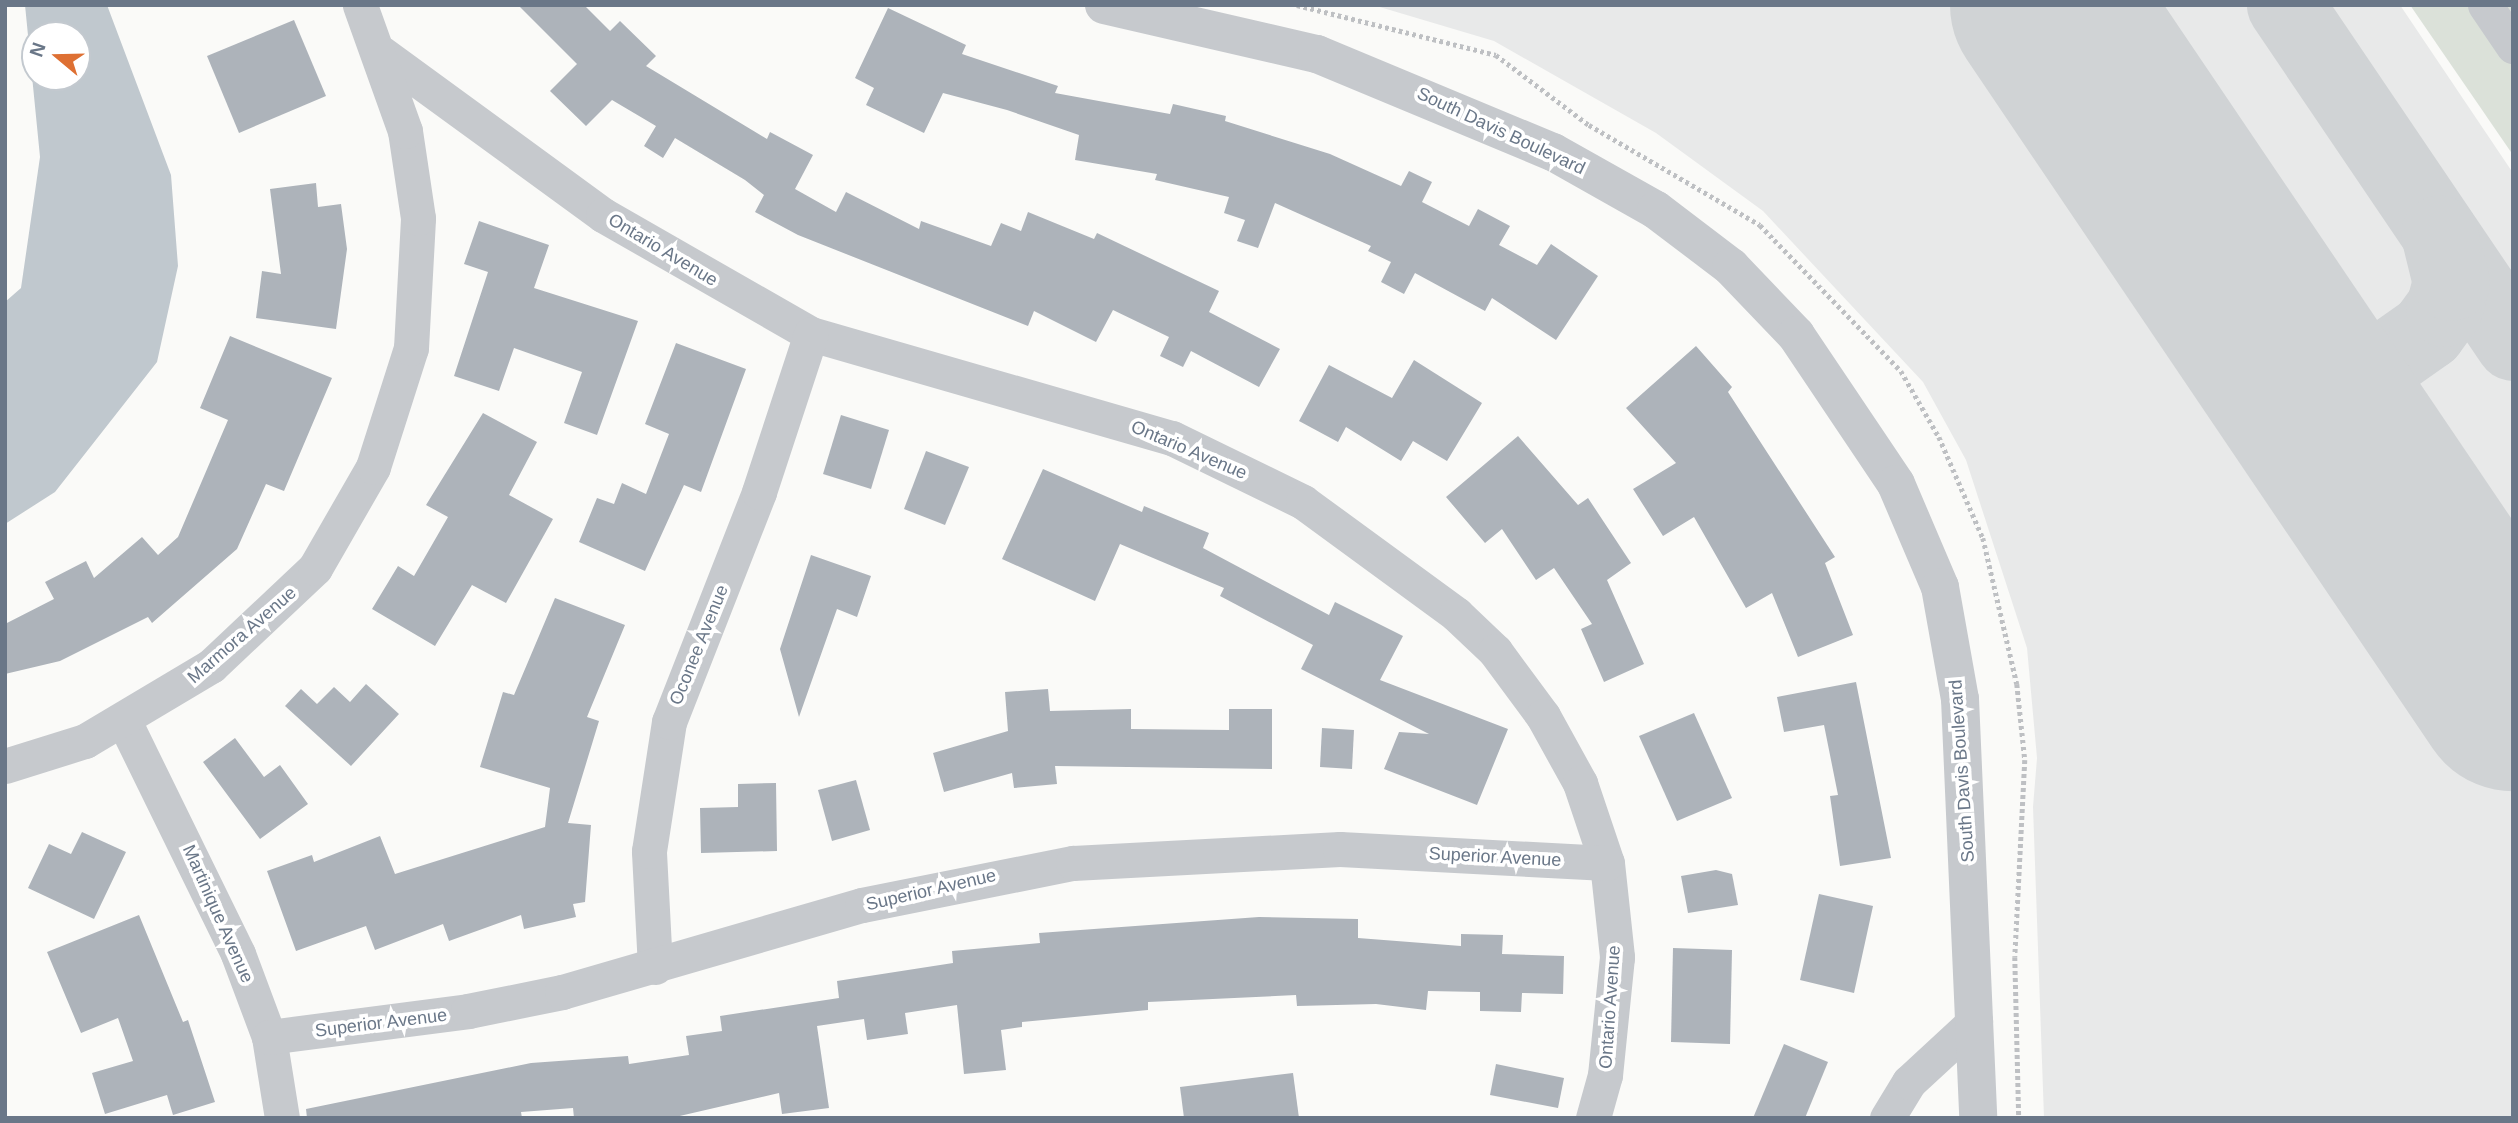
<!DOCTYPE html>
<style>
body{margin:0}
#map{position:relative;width:2518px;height:1123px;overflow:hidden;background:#fafaf8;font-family:Arial,sans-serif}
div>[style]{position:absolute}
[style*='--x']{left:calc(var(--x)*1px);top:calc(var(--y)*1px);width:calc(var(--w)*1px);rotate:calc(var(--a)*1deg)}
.built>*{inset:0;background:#e8e9e9}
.green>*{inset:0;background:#dbe1d9}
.water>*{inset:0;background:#c0c8ce}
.taxiway>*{height:77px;margin:-38.5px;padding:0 38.5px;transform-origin:38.5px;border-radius:38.5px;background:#d0d3d5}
.runway>*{height:194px;margin:-97px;padding:0 97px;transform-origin:97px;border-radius:97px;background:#d0d3d5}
.building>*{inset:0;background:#adb3ba}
.path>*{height:4.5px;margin-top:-2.25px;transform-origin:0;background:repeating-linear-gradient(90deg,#bec0c3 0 3.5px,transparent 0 7px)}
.minor>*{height:35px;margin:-17.5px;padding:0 17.5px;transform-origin:17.5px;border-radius:17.5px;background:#c6c9cd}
.tertiary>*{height:38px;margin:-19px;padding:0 19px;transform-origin:19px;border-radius:19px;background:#c6c9cd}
span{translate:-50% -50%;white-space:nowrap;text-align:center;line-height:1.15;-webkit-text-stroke:7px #fff;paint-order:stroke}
.street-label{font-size:18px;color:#6a7788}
.frame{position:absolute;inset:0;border:7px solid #6a7788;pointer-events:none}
.north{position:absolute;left:21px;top:21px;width:70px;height:70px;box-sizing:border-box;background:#fff;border:2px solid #c3c9cf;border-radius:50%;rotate:289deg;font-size:19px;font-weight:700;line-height:28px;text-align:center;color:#6a7788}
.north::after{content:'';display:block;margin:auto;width:24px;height:32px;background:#de7033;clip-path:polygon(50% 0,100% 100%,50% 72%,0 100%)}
</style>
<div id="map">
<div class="built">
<i style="clip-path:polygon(1373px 5px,2400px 5px,2513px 173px,2513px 1118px,2044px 1118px,2033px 807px,2037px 758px,2027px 648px,1966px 460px,1923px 382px,1763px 211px,1656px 133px,1494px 41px)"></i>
</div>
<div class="green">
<i style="clip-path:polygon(2410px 5px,2513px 5px,2513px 155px)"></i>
</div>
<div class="water">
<i style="clip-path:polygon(evenodd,25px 5px,107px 5px,171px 175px,178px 266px,157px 362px,55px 492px,5px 524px,5px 302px,21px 288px,40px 157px,25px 5px,35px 35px,77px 35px,77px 77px,35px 77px,35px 35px)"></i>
</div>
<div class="taxiway">
<i style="--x:2285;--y:5;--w:407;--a:55.9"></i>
<i style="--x:2291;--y:365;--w:82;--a:2.8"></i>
<i style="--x:2373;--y:369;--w:66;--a:-35.1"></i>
<i style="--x:2427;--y:331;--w:29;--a:-54"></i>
<i style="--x:2444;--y:308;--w:27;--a:-75"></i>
<i style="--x:2451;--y:282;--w:50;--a:-103.8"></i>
<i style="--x:2472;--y:634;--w:54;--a:40.5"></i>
</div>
<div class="runway">
<i style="--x:2047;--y:5;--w:832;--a:55.93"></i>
</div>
<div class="building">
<i style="clip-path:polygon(518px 5px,584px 5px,610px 31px,620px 21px,656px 56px,646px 66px,767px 139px,770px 132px,813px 155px,795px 189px,836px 212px,846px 192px,919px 229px,921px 221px,991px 246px,1001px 223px,1021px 231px,1028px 212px,1094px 239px,1097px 233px,1219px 291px,1209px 312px,1280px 349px,1259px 387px,1191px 351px,1183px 367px,1160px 356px,1169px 337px,1113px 310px,1096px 342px,1034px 311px,1028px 326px,798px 235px,755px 212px,764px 195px,745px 180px,675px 138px,663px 158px,644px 146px,656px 126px,612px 100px,586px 126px,550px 91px,577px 64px)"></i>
<i style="clip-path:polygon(888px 8px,966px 45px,962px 54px,1058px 86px,1055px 93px,1170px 114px,1173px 104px,1226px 116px,1225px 121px,1330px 154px,1401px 186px,1409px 171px,1432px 182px,1422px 202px,1469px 226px,1478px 209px,1510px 226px,1499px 245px,1537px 265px,1551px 244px,1598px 276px,1556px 340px,1492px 298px,1485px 311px,1415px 273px,1404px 294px,1381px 282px,1391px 262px,1368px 251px,1371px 246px,1275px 203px,1258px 248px,1237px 241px,1245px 220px,1224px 213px,1229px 197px,1155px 180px,1157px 174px,1075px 160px,1079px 135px,1007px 110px,943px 93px,924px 133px,866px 105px,874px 88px,855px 78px)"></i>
<i style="clip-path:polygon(294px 20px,326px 96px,239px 133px,207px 56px)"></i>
<i style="clip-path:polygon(316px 183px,318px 207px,341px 204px,347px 249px,336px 329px,256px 318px,262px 271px,281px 274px,270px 189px)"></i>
<i style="clip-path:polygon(479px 221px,549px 245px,534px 288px,638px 321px,597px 435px,564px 423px,582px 372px,514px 348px,499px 391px,454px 376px,488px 272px,464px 264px)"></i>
<i style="clip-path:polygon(230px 336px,332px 378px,284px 491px,266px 484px,237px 549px,152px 623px,148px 617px,60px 661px,5px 674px,5px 624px,54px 599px,45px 582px,86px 561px,94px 578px,142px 537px,158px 555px,178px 537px,228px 420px,200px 408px)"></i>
<i style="clip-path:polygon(676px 343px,746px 369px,701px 492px,684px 485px,645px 571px,579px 542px,597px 498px,614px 504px,622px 483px,646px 494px,669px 434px,645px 424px)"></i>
<i style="clip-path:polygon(1696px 346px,1732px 387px,1728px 392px,1835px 557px,1825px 563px,1853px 635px,1798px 657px,1772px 593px,1746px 608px,1694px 517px,1663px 536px,1633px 489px,1676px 463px,1626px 408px)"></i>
<i style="clip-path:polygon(1414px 360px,1482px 403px,1447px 461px,1413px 441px,1401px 461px,1346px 427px,1338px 442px,1299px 421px,1329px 365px,1392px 398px)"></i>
<i style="clip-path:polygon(483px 413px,537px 442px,509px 495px,553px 519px,506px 603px,472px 585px,435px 646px,372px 609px,398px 566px,414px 576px,448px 517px,426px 505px)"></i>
<i style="clip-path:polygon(841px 415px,889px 430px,871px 489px,823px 474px)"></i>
<i style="clip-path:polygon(1518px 436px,1578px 505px,1588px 498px,1631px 563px,1607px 580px,1644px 664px,1604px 682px,1581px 629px,1592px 624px,1554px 568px,1536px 580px,1502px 529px,1485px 543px,1446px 497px)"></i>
<i style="clip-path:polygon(926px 451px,969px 467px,945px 525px,904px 509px)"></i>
<i style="clip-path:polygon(1043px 469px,1142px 512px,1144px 506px,1209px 533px,1203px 548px,1329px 615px,1335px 602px,1403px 636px,1380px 680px,1508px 729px,1477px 805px,1384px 769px,1399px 732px,1429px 734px,1301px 669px,1313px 645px,1220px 596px,1224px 588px,1120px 544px,1095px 601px,1002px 559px)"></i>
<i style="clip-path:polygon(811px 555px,871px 576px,857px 617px,837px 609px,799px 717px,780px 649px)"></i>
<i style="clip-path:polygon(555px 598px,625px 625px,587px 717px,599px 721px,568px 823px,591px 825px,585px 902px,573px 904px,576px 917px,524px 929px,521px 915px,449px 941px,443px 924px,375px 950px,366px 926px,296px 951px,267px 871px,312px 855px,314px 862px,380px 836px,395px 874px,545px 827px,550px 788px,480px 767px,503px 692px,514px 695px)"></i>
<i style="clip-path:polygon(1856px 682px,1891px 858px,1840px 866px,1830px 796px,1838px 795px,1824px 725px,1784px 732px,1777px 697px)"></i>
<i style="clip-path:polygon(366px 684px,399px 714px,351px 766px,285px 706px,301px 689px,317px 704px,334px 687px,350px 702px)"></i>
<i style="clip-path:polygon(1048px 689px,1050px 711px,1131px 709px,1131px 729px,1229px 730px,1229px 709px,1272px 709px,1272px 769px,1055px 766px,1057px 784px,1014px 788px,1012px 773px,944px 792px,933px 753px,1008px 731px,1005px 692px)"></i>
<i style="clip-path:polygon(1694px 713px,1732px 798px,1677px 821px,1639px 736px)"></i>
<i style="clip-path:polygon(1322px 728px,1354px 730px,1352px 769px,1320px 767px)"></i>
<i style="clip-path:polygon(235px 738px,264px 777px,280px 765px,308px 804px,260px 839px,203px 762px)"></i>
<i style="clip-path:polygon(856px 780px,870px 830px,832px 841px,818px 790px)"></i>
<i style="clip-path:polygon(776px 783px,777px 851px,701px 853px,700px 808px,738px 807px,738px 784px)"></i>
<i style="clip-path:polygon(82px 832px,126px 852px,94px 919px,28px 888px,49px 844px,71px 854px)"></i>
<i style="clip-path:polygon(1716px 870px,1732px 874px,1738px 905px,1688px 913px,1681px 876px)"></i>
<i style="clip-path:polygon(1819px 894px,1873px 906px,1854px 993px,1800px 980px)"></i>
<i style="clip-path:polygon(139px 915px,183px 1022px,188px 1020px,215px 1102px,173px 1115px,167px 1095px,105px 1114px,92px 1073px,133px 1061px,118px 1018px,81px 1033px,47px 952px)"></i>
<i style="clip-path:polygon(1259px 917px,1358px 919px,1358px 938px,1461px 946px,1461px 934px,1503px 935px,1502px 954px,1564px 956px,1563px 994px,1522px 993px,1521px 1012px,1480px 1011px,1480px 992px,1428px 991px,1426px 1010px,1376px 1004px,1297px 1006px,1296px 995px,1148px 1002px,1148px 1010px,1022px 1022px,1022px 1027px,1001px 1030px,1006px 1070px,964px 1074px,957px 1005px,905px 1013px,908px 1034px,867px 1040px,864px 1019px,817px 1026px,829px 1108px,782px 1114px,779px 1093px,671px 1118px,574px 1118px,573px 1108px,521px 1112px,522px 1118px,307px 1118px,306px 1109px,531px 1063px,628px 1056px,629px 1064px,689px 1055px,686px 1036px,722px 1031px,720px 1016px,839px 998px,837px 981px,953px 963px,952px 951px,1040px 943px,1039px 933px)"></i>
<i style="clip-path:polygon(1673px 948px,1732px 950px,1730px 1044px,1671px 1042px)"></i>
<i style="clip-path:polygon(1784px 1044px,1828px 1062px,1805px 1118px,1753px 1118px)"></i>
<i style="clip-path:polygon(1496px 1064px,1564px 1078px,1558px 1108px,1490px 1095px)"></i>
<i style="clip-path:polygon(1293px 1073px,1299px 1118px,1184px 1118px,1180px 1087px)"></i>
</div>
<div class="path">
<i style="--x:1297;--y:5;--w:205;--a:14.1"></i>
<i style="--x:1496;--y:55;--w:116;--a:37"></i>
<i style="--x:1589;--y:125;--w:198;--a:30.3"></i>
<i style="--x:1760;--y:225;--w:203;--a:46"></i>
<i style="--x:1901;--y:371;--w:76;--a:60.1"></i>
<i style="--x:1939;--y:437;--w:110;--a:66.5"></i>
<i style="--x:1983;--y:538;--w:150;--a:76.9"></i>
<i style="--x:2017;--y:684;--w:76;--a:84"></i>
<i style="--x:2025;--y:760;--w:197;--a:92.9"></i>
<i style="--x:2015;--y:957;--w:161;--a:88.6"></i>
</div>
<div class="minor">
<i style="--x:2485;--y:5;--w:50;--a:55.7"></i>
<i style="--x:381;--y:53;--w:275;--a:36.1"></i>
<i style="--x:603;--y:215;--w:240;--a:29.8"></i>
<i style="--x:811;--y:334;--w:376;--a:16.1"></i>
<i style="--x:1172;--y:438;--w:146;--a:26"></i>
<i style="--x:1303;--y:502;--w:190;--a:36.2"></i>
<i style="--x:1456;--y:614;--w:54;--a:43.5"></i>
<i style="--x:1495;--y:651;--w:81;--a:53.6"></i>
<i style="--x:1543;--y:716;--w:77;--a:61.1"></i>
<i style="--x:1580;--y:783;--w:84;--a:71.4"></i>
<i style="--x:1607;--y:863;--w:95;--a:83.9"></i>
<i style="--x:1617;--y:957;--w:119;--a:95.8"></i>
<i style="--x:1605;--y:1075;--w:45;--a:105.6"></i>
<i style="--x:124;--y:721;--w:259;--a:63.9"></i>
<i style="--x:238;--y:954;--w:89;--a:69.5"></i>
<i style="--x:269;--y:1037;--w:82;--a:80.9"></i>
<i style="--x:5;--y:766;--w:84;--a:-17.4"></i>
<i style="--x:85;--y:741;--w:147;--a:-30.8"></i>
<i style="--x:211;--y:666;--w:143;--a:-43.3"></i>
<i style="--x:315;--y:568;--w:116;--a:-60.1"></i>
<i style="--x:373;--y:467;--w:125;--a:-72.3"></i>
<i style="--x:411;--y:348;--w:130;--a:-86.9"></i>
<i style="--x:418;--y:218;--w:88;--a:-98.5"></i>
<i style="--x:405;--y:131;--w:134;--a:-109.7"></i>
<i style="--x:655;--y:967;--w:116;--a:-93"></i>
<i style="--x:649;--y:851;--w:131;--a:-81.2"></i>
<i style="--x:669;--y:722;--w:247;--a:-68.6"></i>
<i style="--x:759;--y:492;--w:166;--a:-71.8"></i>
<i style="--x:269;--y:1037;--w:201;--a:-7.4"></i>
<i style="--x:468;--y:1011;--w:96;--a:-11.4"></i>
<i style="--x:562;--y:992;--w:312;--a:-16.2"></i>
<i style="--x:862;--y:905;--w:215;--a:-11.3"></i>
<i style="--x:1073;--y:863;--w:267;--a:-3"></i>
<i style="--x:1340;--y:849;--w:267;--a:3"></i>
<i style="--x:1887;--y:1118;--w:42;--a:-58.6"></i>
<i style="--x:1909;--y:1082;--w:90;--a:-42.7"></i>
</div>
<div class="tertiary">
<i style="--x:1104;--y:5;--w:219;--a:13"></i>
<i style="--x:1317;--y:54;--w:256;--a:22.6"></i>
<i style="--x:1553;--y:152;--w:118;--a:29.4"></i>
<i style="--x:1656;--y:210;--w:94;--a:37.2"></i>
<i style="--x:1731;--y:267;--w:94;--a:46.3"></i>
<i style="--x:1796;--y:335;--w:179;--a:56.1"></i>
<i style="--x:1896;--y:484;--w:112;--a:66.9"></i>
<i style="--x:1940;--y:587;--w:114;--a:79.9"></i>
<i style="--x:1960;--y:699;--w:419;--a:87.5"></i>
</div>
<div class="street-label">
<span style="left:1501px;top:131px;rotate:25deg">South Davis Boulevard</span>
<span style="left:663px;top:250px;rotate:31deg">Ontario Avenue</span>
<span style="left:1189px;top:450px;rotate:23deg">Ontario Avenue</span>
<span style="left:242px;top:635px;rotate:-41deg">Marmora Avenue</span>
<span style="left:699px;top:645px;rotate:-68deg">Oconee Avenue</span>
<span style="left:1962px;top:771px;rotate:-94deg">South Davis Boulevard</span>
<span style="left:1495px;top:857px;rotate:3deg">Superior Avenue</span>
<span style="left:931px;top:890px;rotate:-13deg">Superior Avenue</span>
<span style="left:218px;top:914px;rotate:66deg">Martinique Avenue</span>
<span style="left:1610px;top:1007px;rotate:-86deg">Ontario Avenue</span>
<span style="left:381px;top:1023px;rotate:-7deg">Superior Avenue</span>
</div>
<div class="frame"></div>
<div class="north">N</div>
</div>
